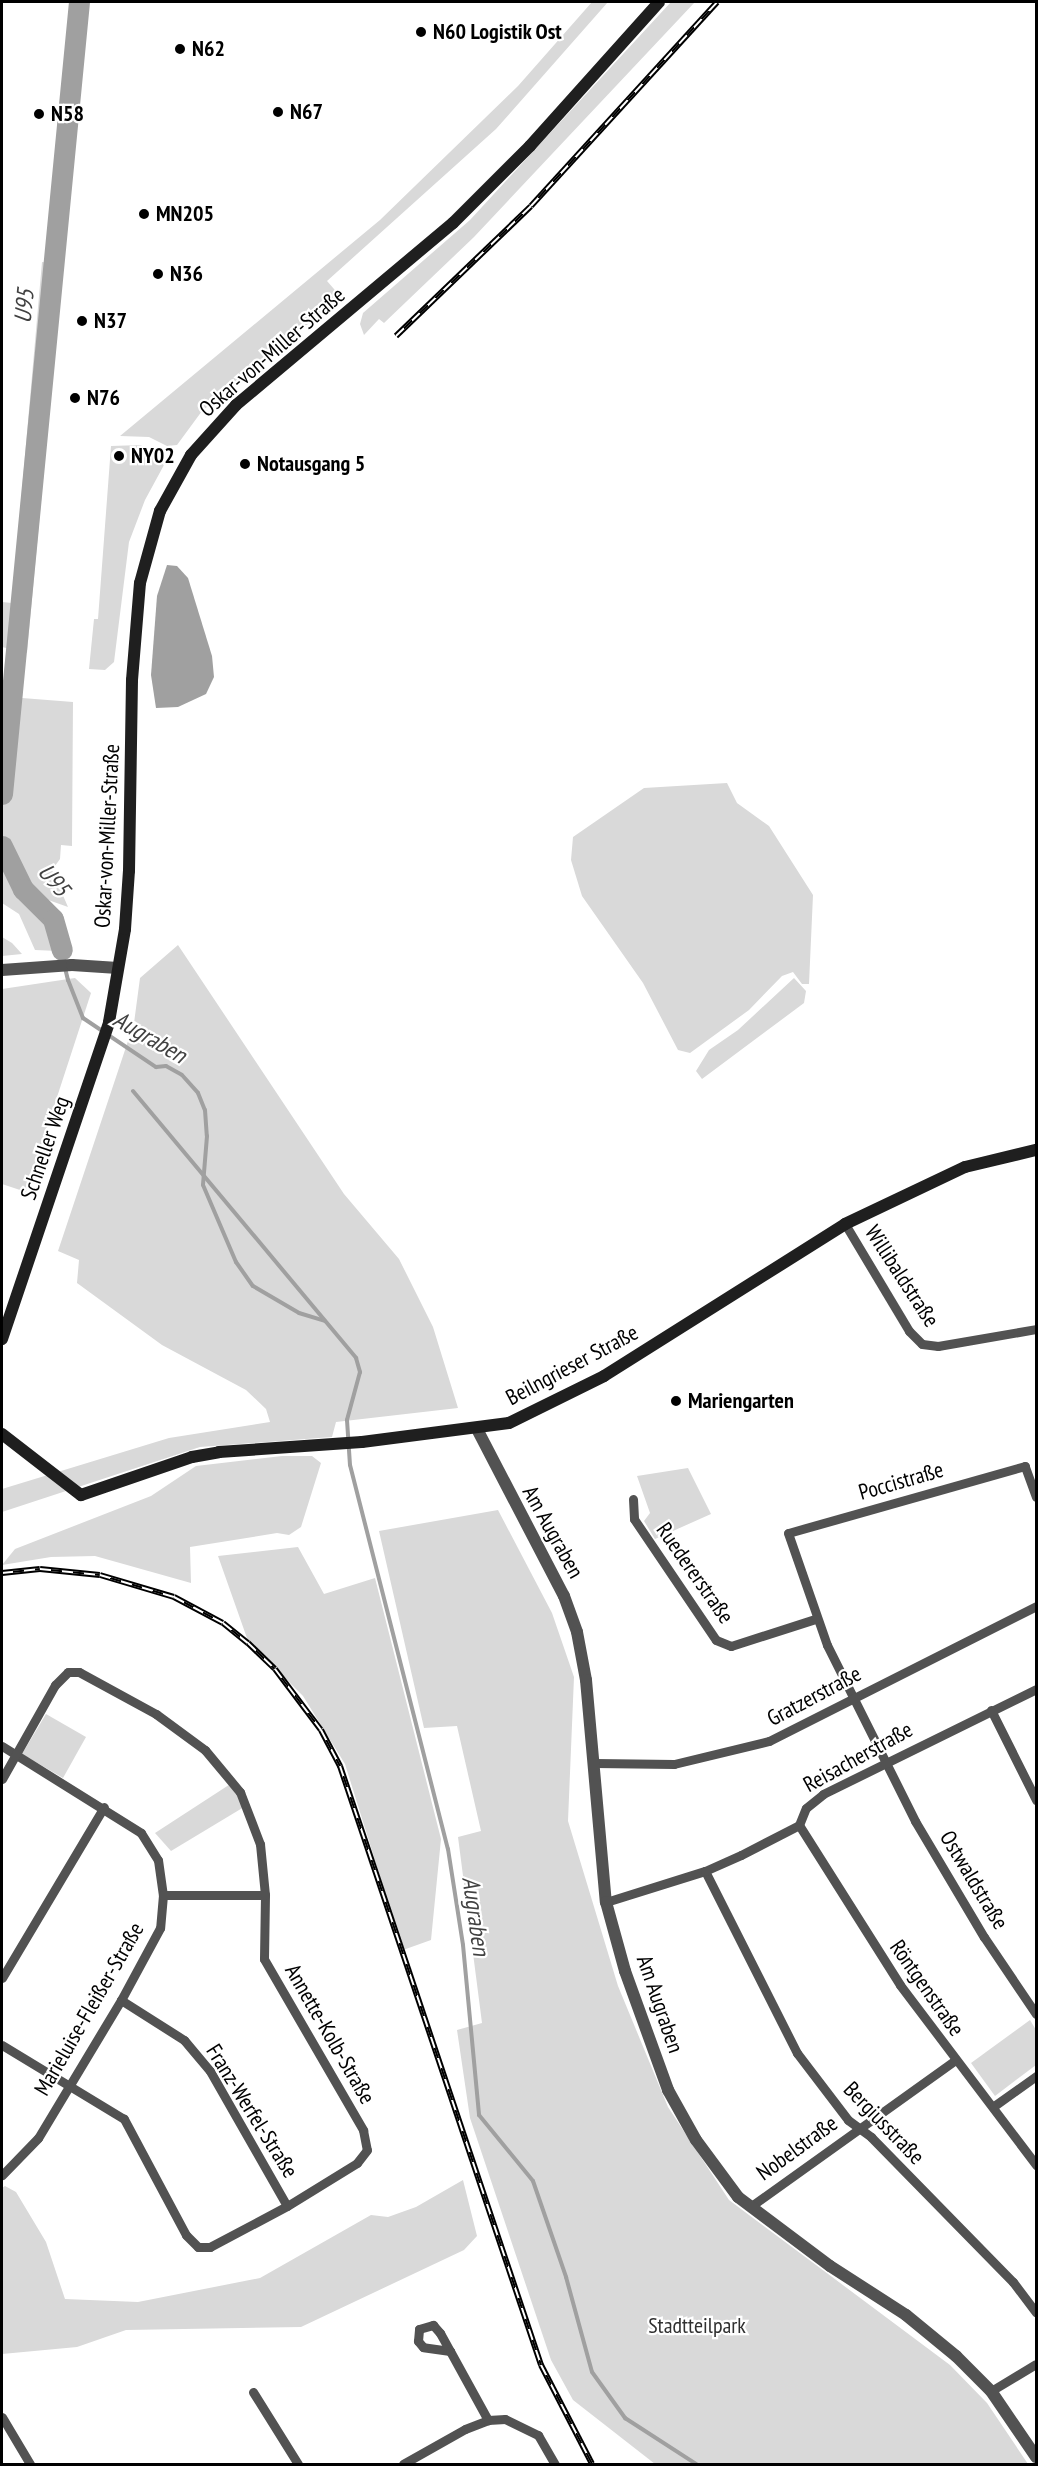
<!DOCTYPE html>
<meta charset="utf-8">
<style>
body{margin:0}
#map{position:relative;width:1038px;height:2466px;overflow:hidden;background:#fff;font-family:"PT Sans Narrow",sans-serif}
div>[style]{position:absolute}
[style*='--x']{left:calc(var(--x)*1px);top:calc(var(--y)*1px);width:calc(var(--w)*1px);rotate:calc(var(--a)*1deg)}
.green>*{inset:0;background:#d9d9d9}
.water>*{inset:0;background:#a0a0a0}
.stream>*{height:4px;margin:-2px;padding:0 2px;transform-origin:2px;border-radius:2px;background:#a0a0a0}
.river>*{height:21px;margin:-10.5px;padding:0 10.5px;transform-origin:10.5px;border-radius:10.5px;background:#a0a0a0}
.minor>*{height:9px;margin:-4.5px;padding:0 4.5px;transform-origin:4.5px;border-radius:4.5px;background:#525252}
.tertiary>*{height:12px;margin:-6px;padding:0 6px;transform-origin:6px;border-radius:6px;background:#525252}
.secondary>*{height:12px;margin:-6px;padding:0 6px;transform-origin:6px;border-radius:6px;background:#1f1f1f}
.rail>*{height:6px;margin-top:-3px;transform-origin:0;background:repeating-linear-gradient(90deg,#fff 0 11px,#000 0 22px);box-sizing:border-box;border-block:2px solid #000}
.dots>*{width:16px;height:16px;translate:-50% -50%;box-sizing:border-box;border:3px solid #fff;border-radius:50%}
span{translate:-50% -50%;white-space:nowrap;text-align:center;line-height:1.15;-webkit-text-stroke:4.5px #fff;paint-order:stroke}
.poi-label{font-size:22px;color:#000;font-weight:700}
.left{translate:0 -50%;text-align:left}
.street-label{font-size:22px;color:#000}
.park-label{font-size:22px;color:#303030}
.water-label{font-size:24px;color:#414141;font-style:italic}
.frame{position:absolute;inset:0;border:3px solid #000;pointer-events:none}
</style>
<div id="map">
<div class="green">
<i style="clip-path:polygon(592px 2px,608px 2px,496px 129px,327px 281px,341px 297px,202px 411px,177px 445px,167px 446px,149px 437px,120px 436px,380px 220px,518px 86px)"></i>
<i style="clip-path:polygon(671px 2px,695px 2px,474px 237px,384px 323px,379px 319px,364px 335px,360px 324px,363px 313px,470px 220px)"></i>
<i style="clip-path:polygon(53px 251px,64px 253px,27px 653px,2px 647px,2px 602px,12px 603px,42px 262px,51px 263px)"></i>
<i style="clip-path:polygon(141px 445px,164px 465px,145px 500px,129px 542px,114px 662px,105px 670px,89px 669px,94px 619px,98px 619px,111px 446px)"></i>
<i style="clip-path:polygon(2px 684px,23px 687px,22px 698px,73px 702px,72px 846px,61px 845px,60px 859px,52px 870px,68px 907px,23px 891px,50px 921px,58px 951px,35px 950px,19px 914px,2px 903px)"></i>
<i style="clip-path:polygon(727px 783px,737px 803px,769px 826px,813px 895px,809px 984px,802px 984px,793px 972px,782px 976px,749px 1010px,690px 1053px,678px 1050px,643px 983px,582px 896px,571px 860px,573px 837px,644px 788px)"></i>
<i style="clip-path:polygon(2px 937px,12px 943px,22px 954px,2px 956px)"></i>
<i style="clip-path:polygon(178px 945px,344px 1194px,399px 1259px,433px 1327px,458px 1408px,336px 1422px,332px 1437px,200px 1447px,2px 1512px,2px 1489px,169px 1438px,270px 1422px,266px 1409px,246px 1390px,162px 1345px,77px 1283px,79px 1260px,58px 1251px,134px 1023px,140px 978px)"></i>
<i style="clip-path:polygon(75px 978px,91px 993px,26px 1192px,2px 1184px,2px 989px)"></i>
<i style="clip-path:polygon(794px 978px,806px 991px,804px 1003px,702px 1079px,696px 1071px,709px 1050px,738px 1030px)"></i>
<i style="clip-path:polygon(282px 1456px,312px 1456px,321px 1463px,301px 1527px,289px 1535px,277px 1533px,190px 1547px,191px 1583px,95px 1556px,51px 1557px,2px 1565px,15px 1549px,151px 1496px,196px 1466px)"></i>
<i style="clip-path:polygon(688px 1468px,711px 1514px,655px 1539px,644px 1521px,650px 1513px,637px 1476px)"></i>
<i style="clip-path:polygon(498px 1510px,552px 1613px,574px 1677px,568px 1821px,618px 1986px,668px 2107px,729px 2200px,950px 2365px,987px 2403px,1028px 2464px,655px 2464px,573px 2400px,551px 2360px,470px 2118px,457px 2030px,482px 2023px,458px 1837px,481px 1831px,457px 1726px,424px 1728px,379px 1531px)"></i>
<i style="clip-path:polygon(298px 1547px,324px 1594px,375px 1578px,441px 1839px,431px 1940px,403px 1950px,345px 1764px,303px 1696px,248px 1641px,218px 1556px)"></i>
<i style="clip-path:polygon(46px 1714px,86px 1737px,63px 1778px,22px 1754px)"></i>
<i style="clip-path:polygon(235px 1781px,244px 1790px,249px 1804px,171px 1851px,155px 1833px)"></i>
<i style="clip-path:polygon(1030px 2020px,1036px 2030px,1036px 2065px,995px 2096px,971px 2063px)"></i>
<i style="clip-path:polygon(463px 2180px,477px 2236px,464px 2250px,301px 2327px,126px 2330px,77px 2347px,2px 2354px,2px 2188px,5px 2186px,16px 2192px,46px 2242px,65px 2299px,138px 2302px,260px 2278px,371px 2215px,388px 2217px,416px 2207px)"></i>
</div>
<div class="water">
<i style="clip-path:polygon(167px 565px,177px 566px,188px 578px,212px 656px,214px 677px,206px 694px,178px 707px,156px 708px,151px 675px,157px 596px)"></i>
</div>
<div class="stream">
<i style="--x:17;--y:652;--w:405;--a:-84.1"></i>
<i style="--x:2;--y:795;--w:110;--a:-83.7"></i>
<i style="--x:2;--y:846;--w:48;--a:64"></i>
<i style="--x:23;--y:889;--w:42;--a:45"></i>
<i style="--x:53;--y:919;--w:63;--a:76.2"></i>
<i style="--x:68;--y:980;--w:41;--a:68.5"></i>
<i style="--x:83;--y:1018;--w:88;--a:33.9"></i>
<i style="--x:156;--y:1067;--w:10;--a:-6"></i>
<i style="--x:166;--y:1066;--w:18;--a:29"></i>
<i style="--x:182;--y:1075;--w:24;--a:48"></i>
<i style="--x:198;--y:1093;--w:18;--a:68"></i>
<i style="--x:205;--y:1110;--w:26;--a:86"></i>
<i style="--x:207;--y:1136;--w:49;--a:94.7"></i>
<i style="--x:203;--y:1185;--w:84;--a:66.8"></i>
<i style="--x:236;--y:1262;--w:29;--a:55"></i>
<i style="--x:253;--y:1286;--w:53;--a:30.4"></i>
<i style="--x:299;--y:1313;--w:27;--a:17"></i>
<i style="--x:133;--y:1091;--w:348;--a:50.1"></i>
<i style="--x:356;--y:1358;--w:15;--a:74"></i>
<i style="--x:360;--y:1372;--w:50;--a:105.2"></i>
<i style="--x:347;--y:1420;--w:45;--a:86.2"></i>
<i style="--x:350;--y:1465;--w:396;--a:75.7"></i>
<i style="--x:448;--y:1849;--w:97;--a:81.1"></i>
<i style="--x:463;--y:1945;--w:171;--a:84.6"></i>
<i style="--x:479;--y:2115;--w:85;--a:50.7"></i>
<i style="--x:533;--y:2181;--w:102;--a:71"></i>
<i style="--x:566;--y:2277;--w:98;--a:74.7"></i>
<i style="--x:592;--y:2372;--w:57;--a:54.3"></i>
<i style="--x:625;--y:2418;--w:85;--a:32.9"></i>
</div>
<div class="river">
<i style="--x:2;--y:794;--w:796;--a:-84.45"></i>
<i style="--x:2;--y:846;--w:48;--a:64"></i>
<i style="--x:23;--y:889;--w:42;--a:45"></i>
<i style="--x:53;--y:919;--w:32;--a:74"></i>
</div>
<div class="minor">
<i style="--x:845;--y:1224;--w:125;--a:59.1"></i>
<i style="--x:909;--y:1331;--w:18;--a:45"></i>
<i style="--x:922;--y:1344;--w:16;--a:7"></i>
<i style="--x:938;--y:1346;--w:99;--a:-9.8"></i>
<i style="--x:1036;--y:1497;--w:33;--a:-110"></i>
<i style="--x:1025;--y:1466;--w:246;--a:164.2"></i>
<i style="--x:788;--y:1533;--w:119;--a:70.8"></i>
<i style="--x:827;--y:1645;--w:197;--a:63.4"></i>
<i style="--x:915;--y:1821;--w:135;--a:59.3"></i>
<i style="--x:984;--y:1937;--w:93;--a:56"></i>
<i style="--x:633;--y:1499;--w:20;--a:87"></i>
<i style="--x:634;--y:1519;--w:146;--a:55.9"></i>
<i style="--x:716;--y:1640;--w:16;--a:22"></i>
<i style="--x:731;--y:1646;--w:88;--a:-17.8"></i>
<i style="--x:991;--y:1710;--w:101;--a:63.4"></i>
<i style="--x:2;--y:1746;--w:164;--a:32"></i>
<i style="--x:141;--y:1833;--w:32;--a:58"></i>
<i style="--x:158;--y:1860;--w:35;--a:82"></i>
<i style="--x:163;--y:1895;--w:33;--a:95"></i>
<i style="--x:160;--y:1928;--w:82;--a:118.4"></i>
<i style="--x:121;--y:2000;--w:161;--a:121"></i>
<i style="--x:38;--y:2138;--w:52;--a:134.2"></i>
<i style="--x:595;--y:1763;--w:79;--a:0.7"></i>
<i style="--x:674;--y:1764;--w:98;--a:-13.6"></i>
<i style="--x:769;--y:1741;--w:299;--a:-26.8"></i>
<i style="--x:2;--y:1779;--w:108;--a:-60.6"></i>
<i style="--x:55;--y:1685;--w:18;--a:-45"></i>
<i style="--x:68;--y:1672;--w:11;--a:0"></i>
<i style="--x:79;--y:1672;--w:88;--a:28.6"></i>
<i style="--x:156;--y:1714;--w:61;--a:36.3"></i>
<i style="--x:205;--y:1750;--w:55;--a:50.2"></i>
<i style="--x:240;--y:1792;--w:56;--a:69"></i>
<i style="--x:260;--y:1844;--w:51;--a:84.4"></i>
<i style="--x:265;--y:1895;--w:64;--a:90.9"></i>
<i style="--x:264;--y:1959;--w:198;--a:59.9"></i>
<i style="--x:363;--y:2130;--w:20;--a:79"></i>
<i style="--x:367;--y:2150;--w:16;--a:128"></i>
<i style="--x:357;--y:2163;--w:82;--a:148.4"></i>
<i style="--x:287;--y:2206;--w:87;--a:152"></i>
<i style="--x:210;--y:2247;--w:12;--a:180"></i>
<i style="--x:198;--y:2247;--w:17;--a:-135"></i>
<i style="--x:186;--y:2235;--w:132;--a:-118.1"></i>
<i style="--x:124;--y:2119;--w:143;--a:-148.8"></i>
<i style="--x:799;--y:1825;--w:189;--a:57.7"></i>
<i style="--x:900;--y:1985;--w:226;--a:52.9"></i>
<i style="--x:705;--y:1871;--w:204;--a:63.2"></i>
<i style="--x:797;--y:2053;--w:84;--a:52.7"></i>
<i style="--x:848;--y:2120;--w:29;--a:36"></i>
<i style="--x:871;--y:2137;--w:203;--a:45.6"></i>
<i style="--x:1013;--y:2282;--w:38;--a:53"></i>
<i style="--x:163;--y:1895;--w:102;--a:0"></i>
<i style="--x:606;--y:1902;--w:104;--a:-17.4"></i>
<i style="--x:705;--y:1871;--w:39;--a:-24"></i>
<i style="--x:741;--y:1855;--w:65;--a:-27.3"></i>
<i style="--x:799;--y:1825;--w:18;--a:-68"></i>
<i style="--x:806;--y:1808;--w:22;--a:-39"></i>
<i style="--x:823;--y:1794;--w:237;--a:-26.2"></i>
<i style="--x:2;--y:1978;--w:199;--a:-59.2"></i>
<i style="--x:121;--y:2000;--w:75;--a:32.4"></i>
<i style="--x:184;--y:2040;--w:40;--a:50"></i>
<i style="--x:210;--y:2071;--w:155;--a:60.3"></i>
<i style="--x:994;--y:2106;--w:52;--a:-35.5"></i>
<i style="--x:750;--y:2207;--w:252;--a:-35.6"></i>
<i style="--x:450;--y:2351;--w:27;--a:-172"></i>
<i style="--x:423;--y:2347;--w:8;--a:-130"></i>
<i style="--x:418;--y:2341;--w:12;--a:-85"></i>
<i style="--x:419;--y:2329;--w:15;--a:-16"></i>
<i style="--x:433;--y:2325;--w:11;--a:49"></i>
<i style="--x:440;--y:2333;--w:21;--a:61"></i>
<i style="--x:450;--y:2351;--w:79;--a:61.2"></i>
<i style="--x:991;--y:2391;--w:52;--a:-31"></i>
<i style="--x:253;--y:2392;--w:85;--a:58"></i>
<i style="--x:2;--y:2417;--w:55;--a:59.2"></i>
<i style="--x:403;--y:2464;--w:71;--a:-29.4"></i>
<i style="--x:465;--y:2429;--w:25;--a:-21"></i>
<i style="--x:488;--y:2420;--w:17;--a:-3"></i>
<i style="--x:505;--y:2419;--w:37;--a:26"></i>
<i style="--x:538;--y:2435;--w:34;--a:60"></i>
</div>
<div class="tertiary">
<i style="--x:2;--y:970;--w:70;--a:-4.1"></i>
<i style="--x:72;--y:965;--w:46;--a:3.7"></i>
<i style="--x:477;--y:1429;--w:188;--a:62.5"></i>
<i style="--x:564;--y:1596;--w:38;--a:70"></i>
<i style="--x:577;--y:1632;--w:49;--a:79.4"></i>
<i style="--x:586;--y:1680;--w:223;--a:84.9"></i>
<i style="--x:606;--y:1902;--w:72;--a:74.6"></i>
<i style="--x:625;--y:1971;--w:127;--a:70.1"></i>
<i style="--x:668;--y:2090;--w:57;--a:60.8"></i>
<i style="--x:696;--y:2140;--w:71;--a:53.6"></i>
<i style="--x:738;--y:2197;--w:115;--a:36.9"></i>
<i style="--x:830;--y:2266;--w:90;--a:32.8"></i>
<i style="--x:906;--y:2315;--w:65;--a:39.4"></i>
<i style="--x:956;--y:2356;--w:49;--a:45"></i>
<i style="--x:991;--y:2391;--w:80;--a:55.7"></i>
</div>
<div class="secondary">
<i style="--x:2;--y:1339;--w:335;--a:-71.3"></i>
<i style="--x:109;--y:1022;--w:94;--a:-80.2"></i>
<i style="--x:125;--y:929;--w:58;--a:-86.1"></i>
<i style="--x:129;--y:871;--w:191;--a:-89.1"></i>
<i style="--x:132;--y:680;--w:97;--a:-85.3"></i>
<i style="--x:140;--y:583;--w:75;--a:-74.5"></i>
<i style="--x:160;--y:511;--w:64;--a:-61"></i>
<i style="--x:191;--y:455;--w:67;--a:-48"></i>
<i style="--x:236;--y:405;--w:283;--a:-40"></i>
<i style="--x:453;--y:223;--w:109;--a:-45"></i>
<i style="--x:530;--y:146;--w:193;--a:-48.1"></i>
<i style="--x:2;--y:1434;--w:100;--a:37.7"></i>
<i style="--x:81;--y:1495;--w:117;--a:-18.9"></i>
<i style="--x:192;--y:1457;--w:27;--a:-10"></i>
<i style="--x:219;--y:1452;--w:143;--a:-4"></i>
<i style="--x:362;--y:1442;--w:148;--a:-7.4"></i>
<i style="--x:509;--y:1423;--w:106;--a:-26.3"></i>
<i style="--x:604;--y:1376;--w:285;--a:-32.2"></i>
<i style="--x:845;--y:1224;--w:133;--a:-25.4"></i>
<i style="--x:965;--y:1167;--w:73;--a:-13.5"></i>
</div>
<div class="rail">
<i style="--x:396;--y:336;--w:187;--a:-43.9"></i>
<i style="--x:531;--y:206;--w:276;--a:-47.6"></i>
<i style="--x:2;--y:1573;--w:38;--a:-6"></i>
<i style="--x:40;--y:1569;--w:60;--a:5.7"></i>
<i style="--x:100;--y:1575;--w:77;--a:16.6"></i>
<i style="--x:174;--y:1597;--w:55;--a:28"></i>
<i style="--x:223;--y:1623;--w:32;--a:39"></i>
<i style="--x:248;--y:1643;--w:37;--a:44"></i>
<i style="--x:275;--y:1669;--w:76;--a:53"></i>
<i style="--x:321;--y:1730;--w:41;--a:62.2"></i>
<i style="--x:340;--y:1766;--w:632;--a:71.45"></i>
<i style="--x:541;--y:2365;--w:111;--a:62.7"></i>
</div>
<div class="dots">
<i style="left:421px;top:32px;background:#000"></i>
<i style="left:180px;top:49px;background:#000"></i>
<i style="left:278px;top:112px;background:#000"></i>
<i style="left:39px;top:114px;background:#000"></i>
<i style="left:144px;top:214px;background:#000"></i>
<i style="left:158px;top:274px;background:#000"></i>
<i style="left:82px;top:321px;background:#000"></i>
<i style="left:75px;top:398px;background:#000"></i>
<i style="left:119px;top:456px;background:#000"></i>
<i style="left:245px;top:464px;background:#000"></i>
<i style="left:676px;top:1401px;background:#000"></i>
</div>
<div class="poi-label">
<span class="left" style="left:433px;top:32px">N60 Logistik Ost</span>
<span class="left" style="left:192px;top:49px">N62</span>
<span class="left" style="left:290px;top:112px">N67</span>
<span class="left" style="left:51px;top:114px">N58</span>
<span class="left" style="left:156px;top:214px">MN205</span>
<span class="left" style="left:170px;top:274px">N36</span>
<span class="left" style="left:94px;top:321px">N37</span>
<span class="left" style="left:87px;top:398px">N76</span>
<span class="left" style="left:131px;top:456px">NY02</span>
<span class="left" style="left:257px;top:464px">Notausgang 5</span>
<span class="left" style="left:688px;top:1401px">Mariengarten</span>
</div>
<div class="street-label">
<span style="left:272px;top:352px;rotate:-41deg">Oskar-von-Miller-Straße</span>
<span style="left:107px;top:836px;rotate:-87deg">Oskar-von-Miller-Straße</span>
<span style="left:45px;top:1148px;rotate:-71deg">Schneller Weg</span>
<span style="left:902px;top:1276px;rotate:57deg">Willibaldstraße</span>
<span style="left:572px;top:1365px;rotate:-28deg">Beilngrieser Straße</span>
<span style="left:901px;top:1481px;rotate:-16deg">Poccistraße</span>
<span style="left:553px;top:1532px;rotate:61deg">Am Augraben</span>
<span style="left:695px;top:1573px;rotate:55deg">Ruedererstraße</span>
<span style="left:814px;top:1696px;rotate:-28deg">Gratzerstraße</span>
<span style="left:858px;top:1757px;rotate:-29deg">Reisacherstraße</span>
<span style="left:974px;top:1880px;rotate:59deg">Ostwaldstraße</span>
<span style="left:927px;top:1988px;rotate:55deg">Röntgenstraße</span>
<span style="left:660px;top:2004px;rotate:71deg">Am Augraben</span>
<span style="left:89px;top:2009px;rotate:-60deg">Marieluise-Fleißer-Straße</span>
<span style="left:330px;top:2034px;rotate:60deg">Annette-Kolb-Straße</span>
<span style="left:252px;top:2111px;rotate:58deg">Franz-Werfel-Straße</span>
<span style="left:884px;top:2123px;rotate:46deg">Bergiusstraße</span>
<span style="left:797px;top:2148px;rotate:-36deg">Nobelstraße</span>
</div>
<div class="park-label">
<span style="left:697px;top:2326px">Stadtteilpark</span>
</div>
<div class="water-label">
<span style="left:24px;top:306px;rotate:-84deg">U95</span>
<span style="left:54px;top:880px;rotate:50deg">U95</span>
<span style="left:150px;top:1037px;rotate:30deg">Augraben</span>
<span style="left:476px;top:1916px;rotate:82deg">Augraben</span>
</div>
<div class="frame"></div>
</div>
